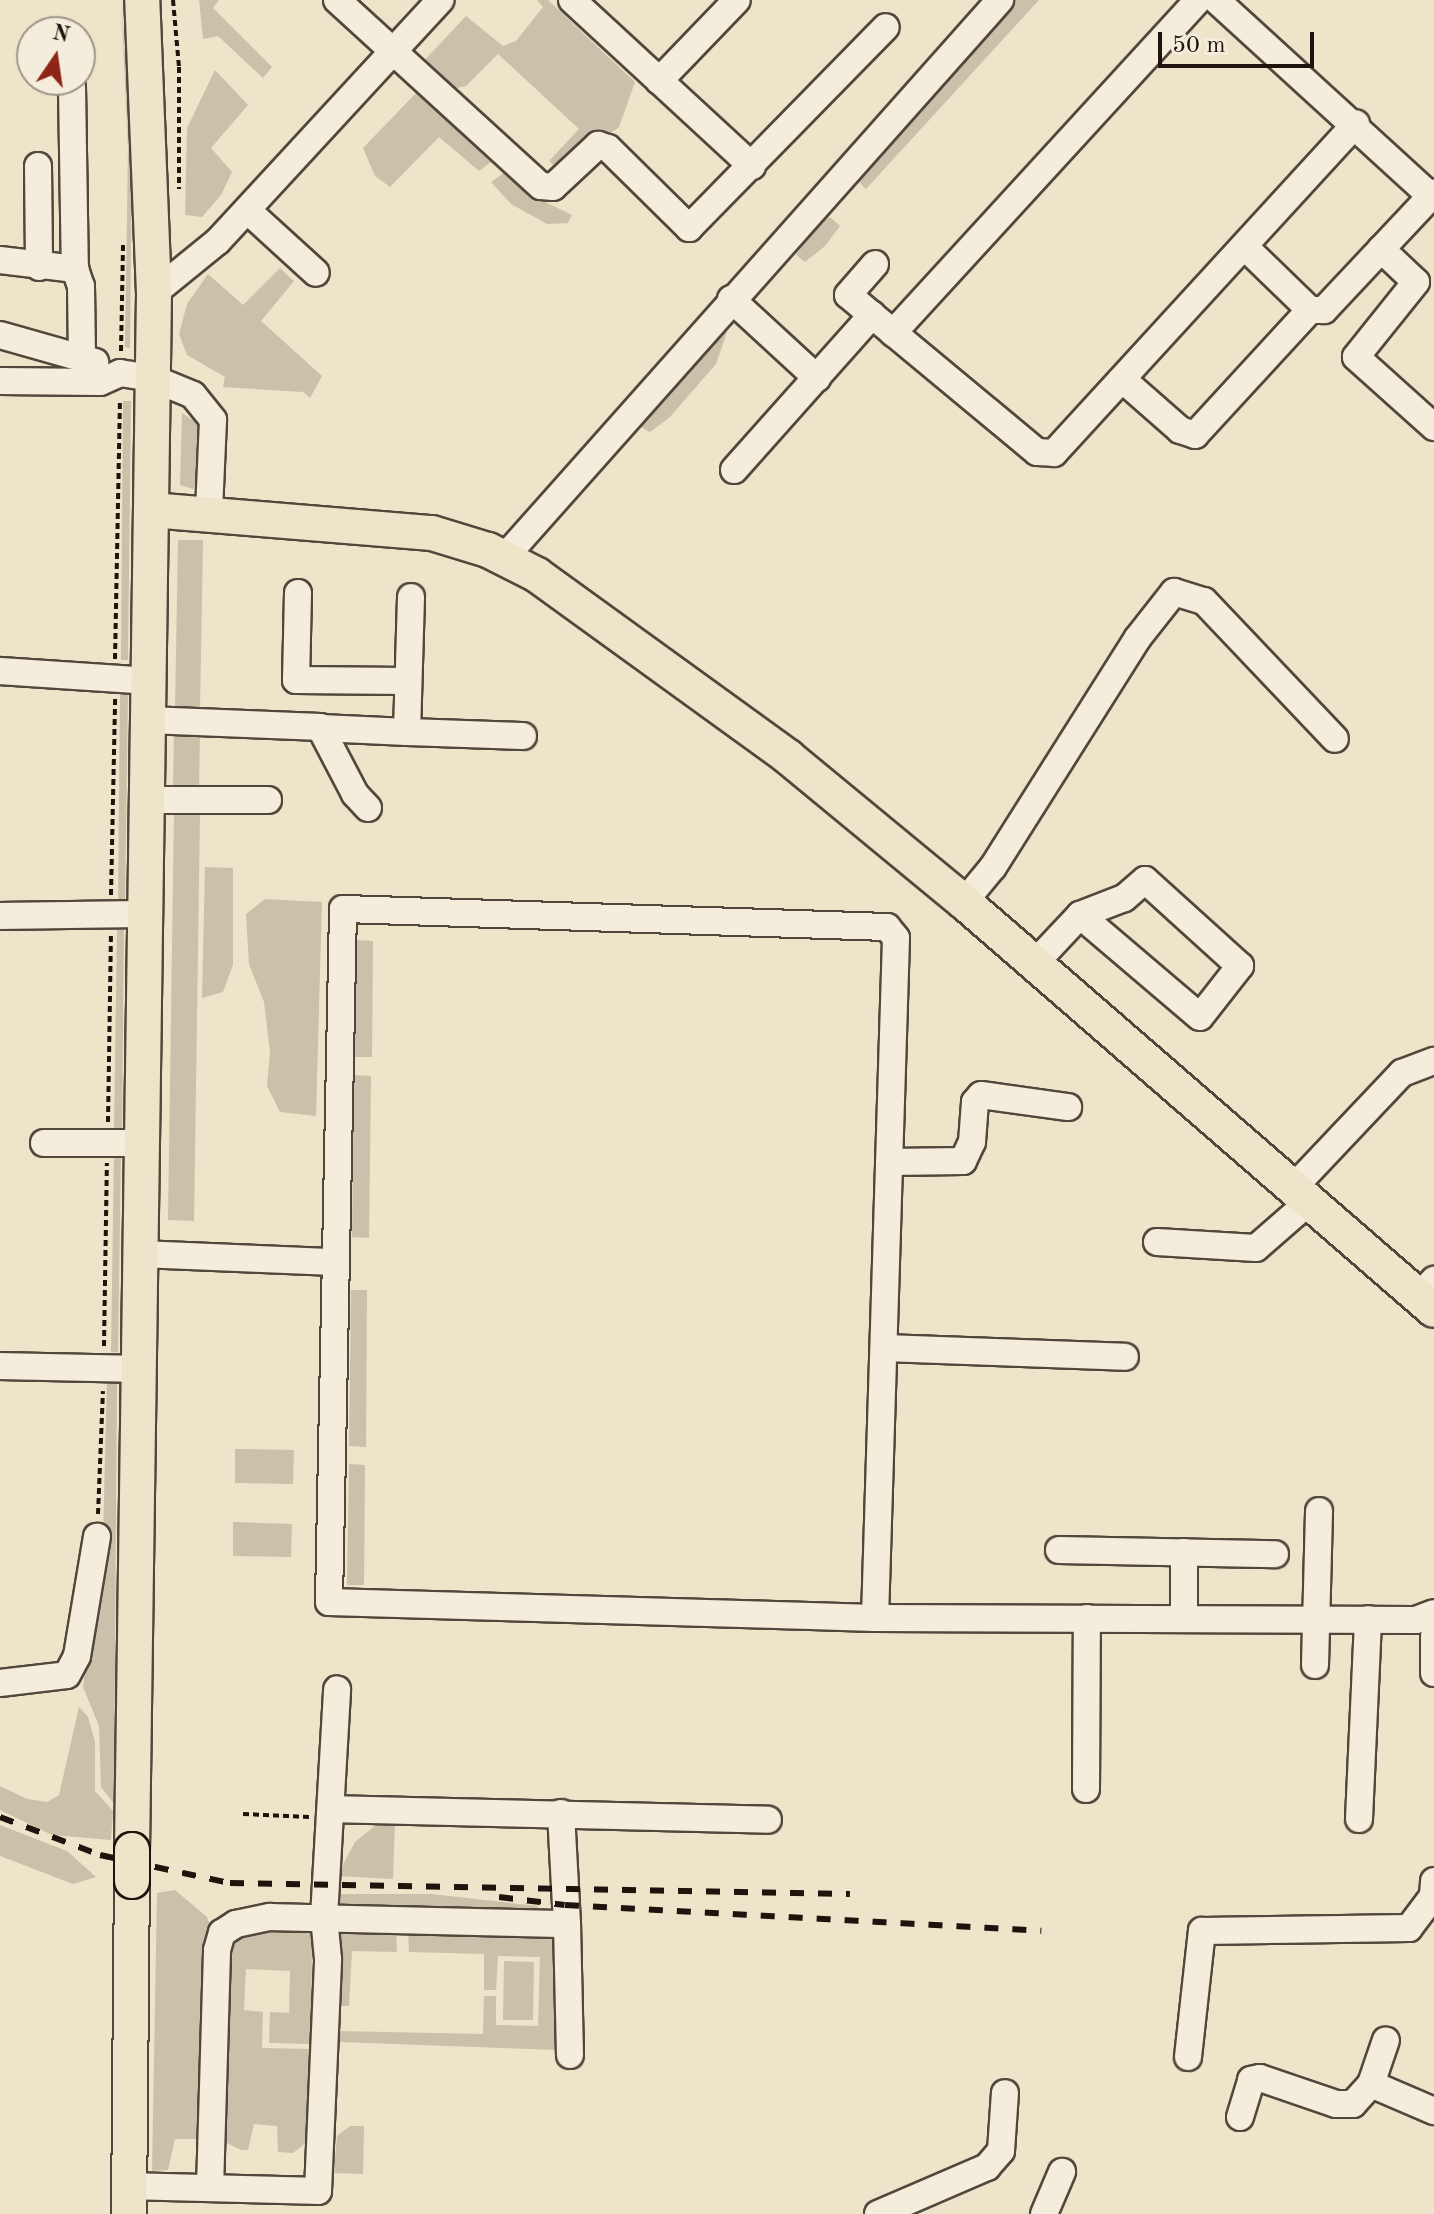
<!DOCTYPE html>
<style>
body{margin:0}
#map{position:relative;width:1434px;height:2214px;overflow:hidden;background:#eee4c9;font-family:"Old Standard TT",serif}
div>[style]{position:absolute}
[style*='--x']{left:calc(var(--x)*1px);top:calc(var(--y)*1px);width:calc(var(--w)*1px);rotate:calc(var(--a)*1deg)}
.green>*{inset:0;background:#cbc0a9}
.path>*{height:4px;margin-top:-2px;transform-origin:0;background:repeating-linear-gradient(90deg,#1e130d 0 6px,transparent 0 10px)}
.roads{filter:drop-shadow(2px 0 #52473c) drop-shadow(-2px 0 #52473c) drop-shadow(0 2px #52473c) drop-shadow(0 -2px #52473c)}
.minor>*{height:26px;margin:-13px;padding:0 13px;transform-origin:13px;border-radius:13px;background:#f4eddc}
.major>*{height:34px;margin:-17px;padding:0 17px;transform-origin:17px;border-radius:17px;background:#eee4c9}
.rail>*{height:6px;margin-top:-3px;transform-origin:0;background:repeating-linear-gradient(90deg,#1e130d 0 14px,transparent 0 28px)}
.bridges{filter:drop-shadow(2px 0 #1e130d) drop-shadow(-2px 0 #1e130d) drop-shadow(0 2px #1e130d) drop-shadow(0 -2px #1e130d)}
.major-bridge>*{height:34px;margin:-17px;padding:0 17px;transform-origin:17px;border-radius:17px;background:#eee4c9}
span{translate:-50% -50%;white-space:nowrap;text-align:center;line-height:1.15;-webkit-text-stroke:6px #f4eddc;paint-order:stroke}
.north{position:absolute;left:16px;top:16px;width:80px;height:80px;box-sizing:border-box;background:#f4eddc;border:2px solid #9e9689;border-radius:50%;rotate:13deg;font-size:22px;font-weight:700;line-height:32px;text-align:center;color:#1e130d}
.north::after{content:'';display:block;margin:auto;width:28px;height:36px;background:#8f2418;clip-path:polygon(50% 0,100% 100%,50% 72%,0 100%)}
.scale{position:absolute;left:1158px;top:32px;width:156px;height:36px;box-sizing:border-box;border:4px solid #1e130d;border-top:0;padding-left:10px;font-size:24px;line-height:28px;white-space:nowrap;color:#1e130d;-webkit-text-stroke:6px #f4eddc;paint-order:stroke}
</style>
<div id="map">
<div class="green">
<i style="clip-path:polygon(121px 0,132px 148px,130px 348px,125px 347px,128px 148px)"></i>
<i style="clip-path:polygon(199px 0,219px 0,213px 8px,272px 67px,263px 78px,218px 36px,203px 39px)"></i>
<i style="clip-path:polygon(537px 0,548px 0,635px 82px,619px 127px,559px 170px,549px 161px,579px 129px,498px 54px,466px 86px,456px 88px,421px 64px,466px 16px,503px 46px,516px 41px,543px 7px)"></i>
<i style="clip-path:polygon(1015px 0,1039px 0,866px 189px,858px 181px,869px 162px)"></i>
<i style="clip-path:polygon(215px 70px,248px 105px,211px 148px,232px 172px,221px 195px,202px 217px,185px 215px,187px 128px)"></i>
<i style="clip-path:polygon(419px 90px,495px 159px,479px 171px,439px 137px,390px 187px,375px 176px,363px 148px)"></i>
<i style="clip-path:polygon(505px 172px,535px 197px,572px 215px,568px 223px,547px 224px,511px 204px,491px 182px)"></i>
<i style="clip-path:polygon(830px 217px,840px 226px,825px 246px,805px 262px,796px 255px,810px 230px)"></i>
<i style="clip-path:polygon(280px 268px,294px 281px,261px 321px,322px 376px,310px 398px,303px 392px,223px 387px,225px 377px,187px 355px,179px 334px,187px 304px,208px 274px,243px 305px)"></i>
<i style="clip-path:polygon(727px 332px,716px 364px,669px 418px,650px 432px,641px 427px,638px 418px,708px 336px)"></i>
<i style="clip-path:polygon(123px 401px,131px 401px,128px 660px,121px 660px)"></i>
<i style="clip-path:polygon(182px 413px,201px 426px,200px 491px,180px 485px)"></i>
<i style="clip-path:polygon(178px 540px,203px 540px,200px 710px,175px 709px)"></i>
<i style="clip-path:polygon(120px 695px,128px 695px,125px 901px,118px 901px)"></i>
<i style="clip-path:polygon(174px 734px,200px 734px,199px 789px,173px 788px)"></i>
<i style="clip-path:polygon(174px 813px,200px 813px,194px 1221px,168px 1220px)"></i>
<i style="clip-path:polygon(205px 867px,233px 868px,233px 965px,223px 992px,202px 998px)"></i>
<i style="clip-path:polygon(265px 899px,322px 902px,316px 1116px,280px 1112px,267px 1086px,270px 1052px,264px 1002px,249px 964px,246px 914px)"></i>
<i style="clip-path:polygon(124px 926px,122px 1132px,114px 1132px,117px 927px)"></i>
<i style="clip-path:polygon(356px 940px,373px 941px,372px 1057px,354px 1057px)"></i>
<i style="clip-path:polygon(354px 1075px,371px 1076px,369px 1238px,352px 1237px)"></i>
<i style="clip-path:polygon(114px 1153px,121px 1153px,118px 1352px,111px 1352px)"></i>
<i style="clip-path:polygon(351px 1290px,367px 1290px,366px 1447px,349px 1446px)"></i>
<i style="clip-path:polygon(107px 1383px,117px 1383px,114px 1804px,101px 1787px,99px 1726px,83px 1687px,103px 1537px)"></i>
<i style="clip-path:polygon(235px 1449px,294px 1450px,293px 1484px,235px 1483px)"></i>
<i style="clip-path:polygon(349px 1464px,365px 1465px,364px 1585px,347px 1585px)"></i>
<i style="clip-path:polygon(233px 1522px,292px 1524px,291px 1557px,233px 1556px)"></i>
<i style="clip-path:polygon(79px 1707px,88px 1717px,95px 1742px,95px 1791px,113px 1811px,111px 1840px,52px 1835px,0 1810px,0 1786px,27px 1799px,47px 1802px,59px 1795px)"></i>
<i style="clip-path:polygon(395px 1820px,393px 1879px,337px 1876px,355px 1842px,376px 1825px)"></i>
<i style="clip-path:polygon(0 1825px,67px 1851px,96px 1877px,73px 1884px,0 1856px)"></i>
<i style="clip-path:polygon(175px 1890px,207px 1917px,211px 1928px,206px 1936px,198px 2139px,175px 2139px,168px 2170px,152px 2171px,157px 1893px)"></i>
<i style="clip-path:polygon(337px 1894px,431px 1894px,538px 1906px,536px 1915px,350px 1912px,336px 1905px)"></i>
<i style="clip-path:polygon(305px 1925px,312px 1938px,311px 2044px,269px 2043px,270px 2012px,289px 2013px,290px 1971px,246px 1969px,244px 2010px,263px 2012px,262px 2048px,311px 2049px,307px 2142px,293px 2153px,278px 2152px,277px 2126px,254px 2124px,248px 2150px,241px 2150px,225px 2142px,223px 2131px,232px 1940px,261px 1929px)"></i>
<i style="clip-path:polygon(344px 1930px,396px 1931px,397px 1952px,352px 1951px,349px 2006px,337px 2006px,339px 1934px)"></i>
<i style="clip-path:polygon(408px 1931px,556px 1936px,558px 2050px,340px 2042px,338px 2031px,483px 2034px,484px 1996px,496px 1996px,496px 2025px,538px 2026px,540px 1957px,498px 1956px,496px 1990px,484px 1990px,484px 1954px,409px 1952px)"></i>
<i style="clip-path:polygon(504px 1961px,534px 1962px,533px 2020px,503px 2020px)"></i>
<i style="clip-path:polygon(350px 2126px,364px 2126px,363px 2174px,334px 2173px,337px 2136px)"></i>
</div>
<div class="path">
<i style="--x:173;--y:0;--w:67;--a:84.9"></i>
<i style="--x:179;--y:67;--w:122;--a:90"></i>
<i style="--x:121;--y:351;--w:108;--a:-88.9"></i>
<i style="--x:115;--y:659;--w:260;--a:-88.9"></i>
<i style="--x:111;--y:895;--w:196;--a:-88.8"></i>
<i style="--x:108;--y:1122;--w:187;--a:-89.1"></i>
<i style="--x:104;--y:1346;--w:183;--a:-89.1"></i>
<i style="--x:98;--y:1514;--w:123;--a:-87.7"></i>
<i style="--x:243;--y:1814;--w:66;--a:2.6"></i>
</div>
<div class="roads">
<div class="minor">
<i style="--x:337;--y:0;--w:276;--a:42.4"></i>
<i style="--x:541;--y:186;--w:12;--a:5"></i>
<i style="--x:553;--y:187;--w:62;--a:-43"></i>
<i style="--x:598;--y:145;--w:10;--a:17"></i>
<i style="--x:608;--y:148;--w:114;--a:44.6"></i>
<i style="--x:689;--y:228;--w:281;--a:-45.6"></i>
<i style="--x:572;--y:0;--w:245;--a:42.7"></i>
<i style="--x:1216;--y:0;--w:291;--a:42.4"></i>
<i style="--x:659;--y:81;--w:112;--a:-46.1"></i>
<i style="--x:72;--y:87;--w:182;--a:89.1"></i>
<i style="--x:38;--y:166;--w:101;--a:89.4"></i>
<i style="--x:247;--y:210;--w:93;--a:42.4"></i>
<i style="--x:1244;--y:246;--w:92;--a:44.1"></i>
<i style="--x:1381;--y:249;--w:48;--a:43.3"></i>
<i style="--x:1416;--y:282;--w:96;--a:128.7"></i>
<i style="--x:1356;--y:357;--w:105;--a:41.9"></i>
<i style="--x:0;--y:260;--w:76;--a:6.8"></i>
<i style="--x:75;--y:269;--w:18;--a:71"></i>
<i style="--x:81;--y:286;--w:70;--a:89.2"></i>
<i style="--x:154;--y:293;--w:82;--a:-39.1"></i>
<i style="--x:218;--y:241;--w:328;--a:-47.3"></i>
<i style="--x:731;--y:299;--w:117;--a:42.6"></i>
<i style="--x:872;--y:315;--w:31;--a:-140"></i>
<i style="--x:848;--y:295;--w:41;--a:-48.9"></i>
<i style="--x:893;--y:333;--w:452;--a:-47.5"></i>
<i style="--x:0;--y:335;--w:99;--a:15.9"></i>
<i style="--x:1122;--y:379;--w:77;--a:41.3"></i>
<i style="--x:1180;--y:430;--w:16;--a:18"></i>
<i style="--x:1195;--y:435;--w:170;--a:-47.4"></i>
<i style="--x:1310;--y:310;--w:14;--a:0"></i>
<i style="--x:1324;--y:310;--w:161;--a:-46.8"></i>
<i style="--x:0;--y:381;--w:100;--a:0.6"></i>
<i style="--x:100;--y:382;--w:22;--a:-24"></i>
<i style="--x:120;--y:373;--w:32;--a:9"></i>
<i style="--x:152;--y:378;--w:44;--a:22.5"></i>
<i style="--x:193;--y:395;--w:32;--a:51"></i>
<i style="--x:213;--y:420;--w:93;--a:92.5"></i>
<i style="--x:734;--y:470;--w:208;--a:-48.3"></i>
<i style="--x:872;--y:315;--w:214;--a:39.7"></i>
<i style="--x:1037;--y:452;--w:17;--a:3"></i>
<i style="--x:1054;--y:453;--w:447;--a:-47.5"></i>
<i style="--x:504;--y:558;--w:747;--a:-48.37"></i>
<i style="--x:298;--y:593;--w:87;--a:91.3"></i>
<i style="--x:296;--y:680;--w:112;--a:0.5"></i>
<i style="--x:0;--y:671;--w:149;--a:3.8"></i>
<i style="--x:148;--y:720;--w:172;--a:2.3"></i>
<i style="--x:320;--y:727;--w:76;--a:62.4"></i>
<i style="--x:355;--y:794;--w:19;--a:47"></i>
<i style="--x:321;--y:728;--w:86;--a:2.7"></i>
<i style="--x:407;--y:732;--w:135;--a:-88.3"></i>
<i style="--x:407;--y:732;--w:116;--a:2"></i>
<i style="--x:147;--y:800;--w:121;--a:0"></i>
<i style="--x:964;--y:902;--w:45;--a:-50.4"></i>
<i style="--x:993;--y:867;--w:270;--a:-57.7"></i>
<i style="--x:1137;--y:639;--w:60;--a:-51.8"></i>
<i style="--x:1174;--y:592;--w:31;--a:17"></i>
<i style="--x:1204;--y:601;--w:190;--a:46.5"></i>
<i style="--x:0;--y:916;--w:146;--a:-0.8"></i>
<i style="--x:1035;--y:963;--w:66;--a:-46.8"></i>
<i style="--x:1080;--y:915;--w:157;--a:40.4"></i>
<i style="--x:1200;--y:1017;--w:65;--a:-51.9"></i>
<i style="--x:1240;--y:966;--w:128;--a:-137.8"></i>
<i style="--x:1145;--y:880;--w:28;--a:139"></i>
<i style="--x:1124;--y:898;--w:47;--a:158.9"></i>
<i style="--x:44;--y:1143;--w:99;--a:0"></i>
<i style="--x:889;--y:1162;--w:74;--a:-0.8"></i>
<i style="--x:963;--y:1161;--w:21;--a:-65"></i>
<i style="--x:972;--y:1142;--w:40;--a:-85.7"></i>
<i style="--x:975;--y:1102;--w:9;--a:-49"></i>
<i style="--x:981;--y:1095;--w:88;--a:7.9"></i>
<i style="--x:1295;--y:1186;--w:156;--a:-46.6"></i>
<i style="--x:1402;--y:1073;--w:34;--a:-21"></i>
<i style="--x:1157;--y:1242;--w:99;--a:3.5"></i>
<i style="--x:1256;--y:1248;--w:73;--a:-41.1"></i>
<i style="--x:141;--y:1254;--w:193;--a:2.4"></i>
<i style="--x:1420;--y:1295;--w:21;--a:-47"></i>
<i style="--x:884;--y:1348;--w:241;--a:2.1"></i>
<i style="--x:0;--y:1366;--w:140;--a:1.2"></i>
<i style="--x:1059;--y:1550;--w:216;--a:1.1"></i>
<i style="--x:1184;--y:1552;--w:67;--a:90"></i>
<i style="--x:875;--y:1618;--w:680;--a:-88.23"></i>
<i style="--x:896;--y:938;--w:14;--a:-129"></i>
<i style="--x:887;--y:927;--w:544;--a:-178.1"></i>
<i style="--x:343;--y:909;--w:693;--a:91.16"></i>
<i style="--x:329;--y:1602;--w:546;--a:1.68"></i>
<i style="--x:875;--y:1618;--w:541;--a:0.21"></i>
<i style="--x:1416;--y:1620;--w:19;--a:-21"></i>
<i style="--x:1434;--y:1636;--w:37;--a:90"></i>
<i style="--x:1315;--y:1665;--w:154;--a:-88.5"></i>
<i style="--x:0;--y:1683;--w:67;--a:-6.8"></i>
<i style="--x:67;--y:1675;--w:21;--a:-62"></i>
<i style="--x:77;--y:1656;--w:121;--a:-80.5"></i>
<i style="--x:1086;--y:1789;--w:171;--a:-89.7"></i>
<i style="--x:331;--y:1809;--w:437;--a:1.4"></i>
<i style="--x:561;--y:1813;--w:111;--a:86.9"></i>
<i style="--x:1359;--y:1819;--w:200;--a:-87.4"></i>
<i style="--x:1188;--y:2057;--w:127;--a:-83.7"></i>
<i style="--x:1202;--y:1931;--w:207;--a:-0.8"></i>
<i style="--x:1409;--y:1928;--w:40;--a:-53"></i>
<i style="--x:1433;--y:1896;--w:15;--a:-86"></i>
<i style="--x:1371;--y:2084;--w:69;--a:23.2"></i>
<i style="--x:1240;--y:2117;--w:39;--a:-73"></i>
<i style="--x:1251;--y:2080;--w:9;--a:-13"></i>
<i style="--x:1260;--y:2078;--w:80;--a:18.9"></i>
<i style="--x:1336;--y:2104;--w:17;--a:0"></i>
<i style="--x:1353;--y:2104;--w:27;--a:-48"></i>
<i style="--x:1371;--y:2084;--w:46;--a:-71.2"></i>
<i style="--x:129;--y:2186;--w:189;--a:1.5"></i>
<i style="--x:318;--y:2191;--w:232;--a:-87.5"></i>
<i style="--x:328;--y:1959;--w:42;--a:-95.4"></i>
<i style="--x:324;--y:1917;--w:228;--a:-86.7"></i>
<i style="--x:210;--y:2188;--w:238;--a:-88.3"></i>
<i style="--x:217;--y:1950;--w:18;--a:-74"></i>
<i style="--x:222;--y:1933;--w:17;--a:-33"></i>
<i style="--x:236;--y:1924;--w:35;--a:-12"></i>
<i style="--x:270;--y:1917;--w:297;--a:1.4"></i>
<i style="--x:567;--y:1924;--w:131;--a:88.7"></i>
<i style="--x:878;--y:2214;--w:119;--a:-23.3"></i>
<i style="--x:987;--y:2167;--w:21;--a:-49"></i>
<i style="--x:1001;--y:2151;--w:58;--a:-86.1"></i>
<i style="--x:1044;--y:2214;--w:46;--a:-66.8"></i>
</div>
<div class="major">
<i style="--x:151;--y:510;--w:282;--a:4.7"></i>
<i style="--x:432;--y:533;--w:59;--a:16.9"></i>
<i style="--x:488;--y:550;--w:55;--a:27"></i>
<i style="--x:537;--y:575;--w:310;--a:35.9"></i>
<i style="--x:788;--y:757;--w:228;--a:39.5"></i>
<i style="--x:964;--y:902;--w:622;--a:40.96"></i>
<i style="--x:132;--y:1850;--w:1557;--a:-89.19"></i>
<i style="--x:154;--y:293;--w:293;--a:-92.3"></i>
<i style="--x:129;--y:2214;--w:333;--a:-89.5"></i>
</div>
</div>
<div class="rail">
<i style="--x:0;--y:1817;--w:107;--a:20.8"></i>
<i style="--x:100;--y:1855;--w:133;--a:12.2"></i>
<i style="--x:230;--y:1883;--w:620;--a:1.02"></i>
<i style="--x:499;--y:1897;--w:66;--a:6.9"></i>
<i style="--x:565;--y:1905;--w:477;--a:3.1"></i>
</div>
<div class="bridges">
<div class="major-bridge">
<i style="--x:132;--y:1881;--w:31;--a:-90"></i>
</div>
</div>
<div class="north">N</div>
<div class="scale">50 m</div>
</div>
